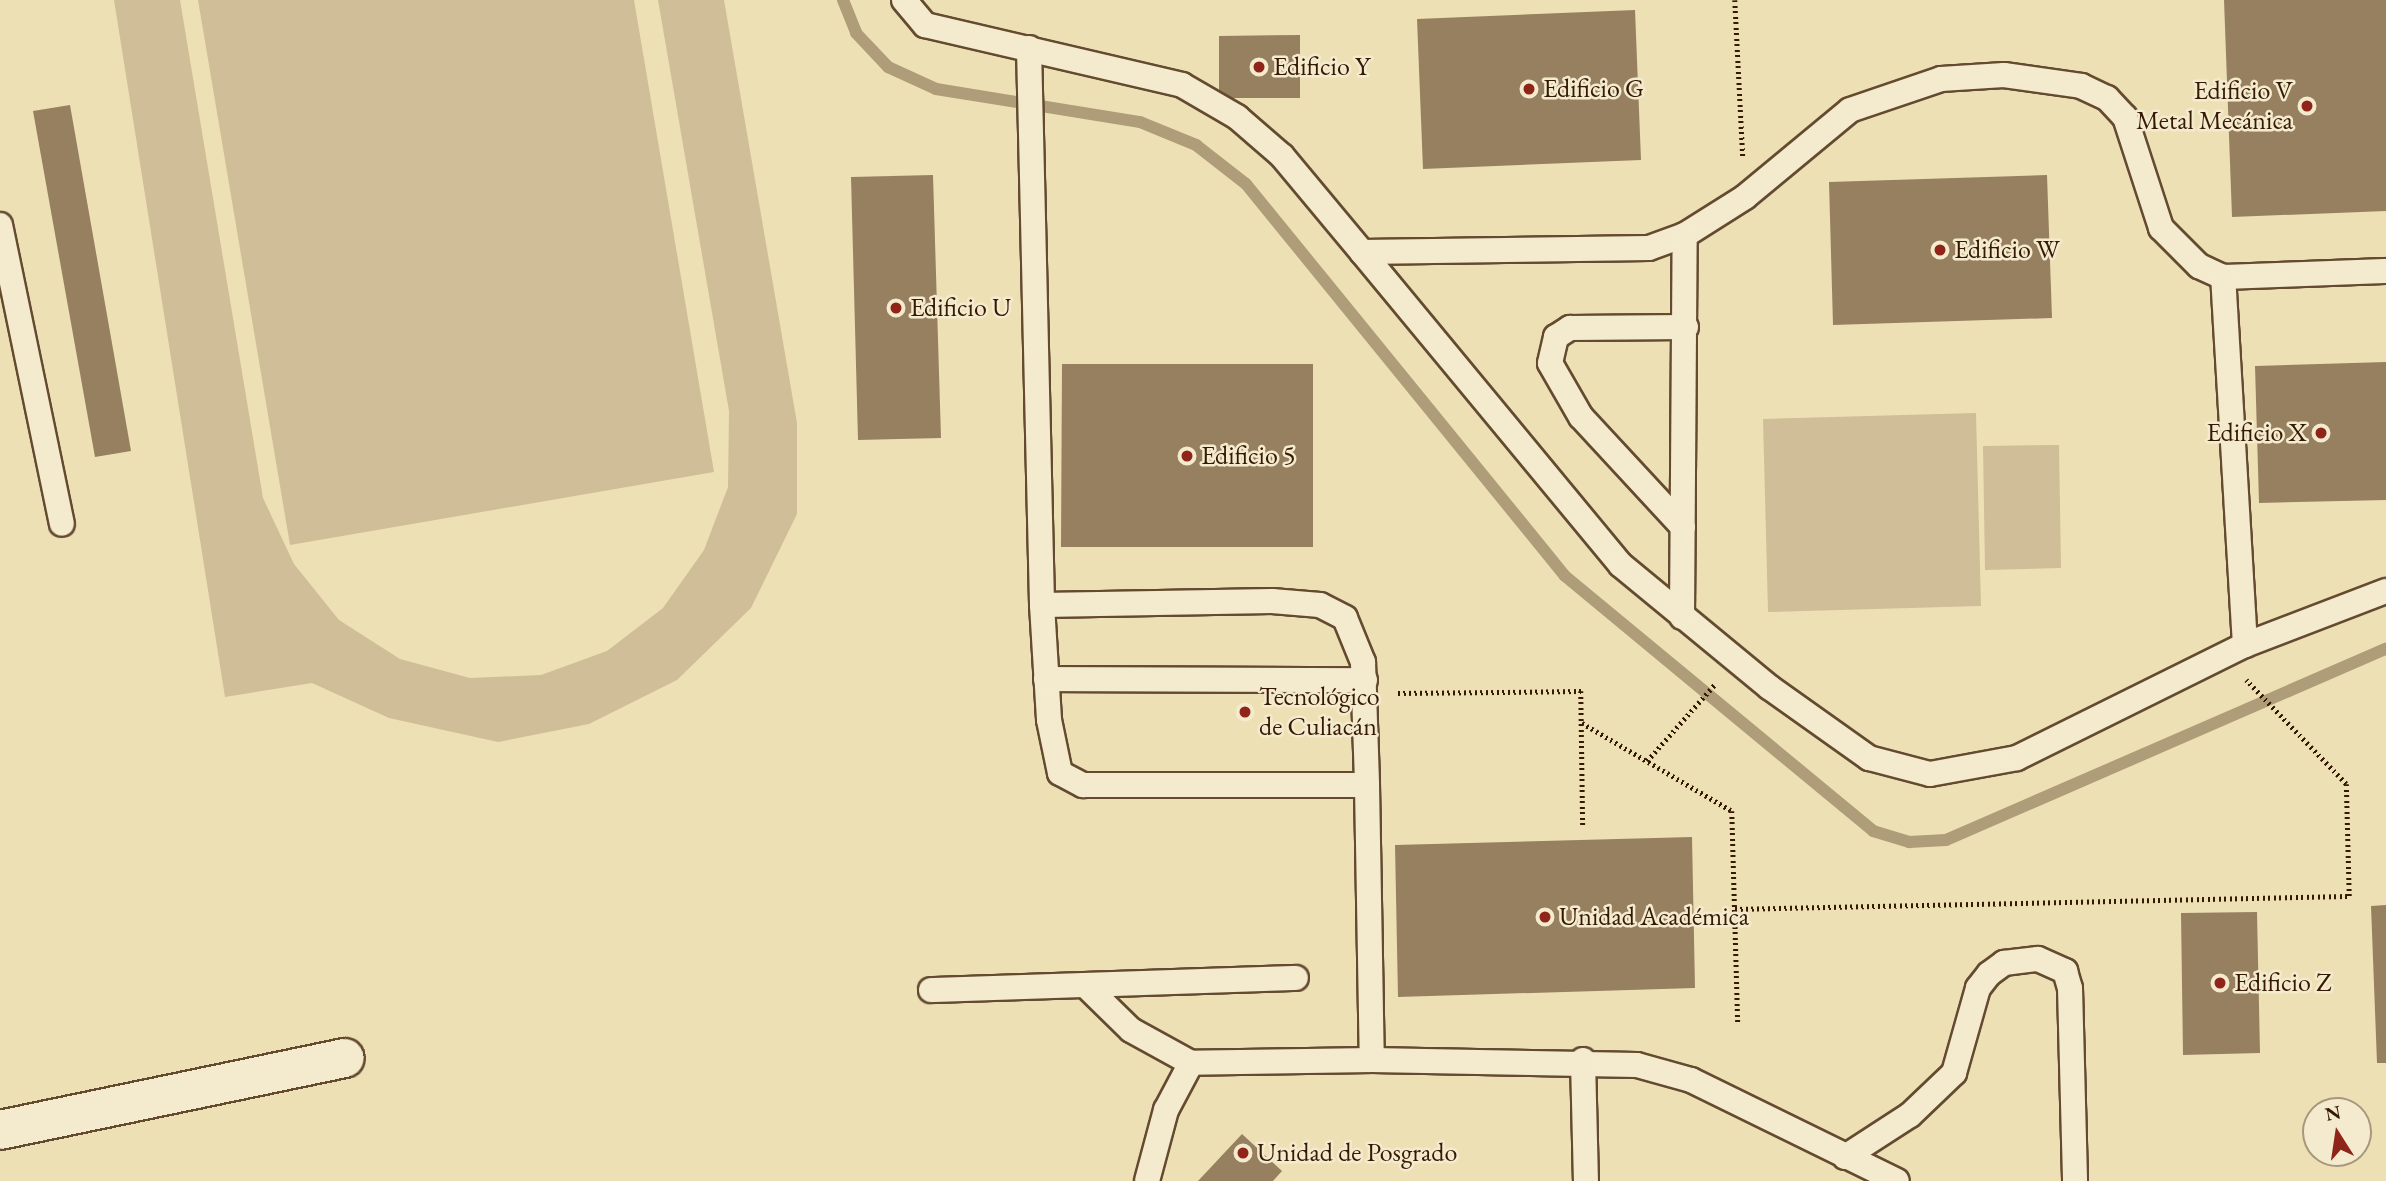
<!DOCTYPE html>
<meta charset="utf-8">
<style>
body{margin:0}
#map{position:relative;width:2386px;height:1181px;overflow:hidden;background:#eee0b5;font-family:"EB Garamond",serif}
div>[style]{position:absolute}
[style*='--x']{left:calc(var(--x)*1px);top:calc(var(--y)*1px);width:calc(var(--w)*1px);rotate:calc(var(--a)*1deg)}
.green>*{inset:0;background:#cfbe97}
.stream>*{height:12px;margin:-6px;padding:0 6px;transform-origin:6px;border-radius:6px;background:#af9c78}
.building>*{inset:0;background:#968060}
.path>*{height:4.5px;margin-top:-2.25px;transform-origin:0;background:repeating-linear-gradient(90deg,#361903 0 2px,transparent 0 5.5px)}
.roads{filter:drop-shadow(2px 0 #644b30) drop-shadow(-2px 0 #644b30) drop-shadow(0 2px #644b30) drop-shadow(0 -2px #644b30)}
.service>*{height:24px;margin:-12px;padding:0 12px;transform-origin:12px;border-radius:12px;background:#f4ebcf}
.minor>*{height:38px;margin:-19px;padding:0 19px;transform-origin:19px;border-radius:19px;background:#f4ebcf}
.dots>*{width:19px;height:19px;translate:-50% -50%;box-sizing:border-box;border:4px solid #f4ebcf;border-radius:50%}
span{translate:-50% -50%;white-space:nowrap;text-align:center;line-height:1.15;-webkit-text-stroke:5px #f4ebcf;paint-order:stroke}
.poi-label{font-size:26px;color:#361903}
.left{translate:0 -50%;text-align:left}
.right{translate:-100% -50%;text-align:right}
.north{position:absolute;left:2302px;top:1097px;width:70px;height:70px;box-sizing:border-box;background:#f4ebcf;border:2px solid #a8977d;border-radius:50%;rotate:348deg;font-size:19px;font-weight:700;line-height:28px;text-align:center;color:#361903}
.north::after{content:'';display:block;margin:auto;width:24px;height:32px;background:#8f2418;clip-path:polygon(50% 0,100% 100%,50% 72%,0 100%)}
</style>
<div id="map">
<div class="green">
<i style="clip-path:polygon(114px 0,180px 0,263px 498px,294px 564px,339px 620px,400px 659px,470px 678px,541px 675px,607px 651px,663px 608px,704px 550px,728px 487px,729px 411px,658px 0,724px 0,797px 423px,797px 514px,751px 608px,677px 680px,589px 724px,498px 742px,389px 718px,312px 683px,225px 697px)"></i>
<i style="clip-path:polygon(198px 0,634px 0,714px 472px,290px 545px)"></i>
<i style="clip-path:polygon(1976px 413px,1981px 606px,1768px 612px,1763px 419px)"></i>
<i style="clip-path:polygon(2059px 445px,2061px 568px,1985px 570px,1983px 446px)"></i>
</div>
<div class="stream">
<i style="--x:843;--y:0;--w:35;--a:68"></i>
<i style="--x:856;--y:33;--w:47;--a:46.7"></i>
<i style="--x:888;--y:67;--w:53;--a:24.6"></i>
<i style="--x:936;--y:89;--w:207;--a:9.2"></i>
<i style="--x:1140;--y:122;--w:61;--a:22.3"></i>
<i style="--x:1196;--y:145;--w:63;--a:38"></i>
<i style="--x:1246;--y:184;--w:505;--a:50.86"></i>
<i style="--x:1565;--y:576;--w:400;--a:39.6"></i>
<i style="--x:1873;--y:831;--w:38;--a:17"></i>
<i style="--x:1909;--y:842;--w:37;--a:-3"></i>
<i style="--x:1946;--y:840;--w:480;--a:-23.5"></i>
</div>
<div class="building">
<i style="clip-path:polygon(2224px 0,2386px 0,2386px 211px,2232px 217px)"></i>
<i style="clip-path:polygon(1635px 10px,1641px 160px,1423px 169px,1417px 19px)"></i>
<i style="clip-path:polygon(1300px 35px,1300px 98px,1219px 98px,1219px 36px)"></i>
<i style="clip-path:polygon(70px 105px,131px 451px,95px 457px,33px 111px)"></i>
<i style="clip-path:polygon(933px 175px,941px 438px,858px 440px,851px 177px)"></i>
<i style="clip-path:polygon(2047px 175px,2052px 318px,1833px 325px,1829px 182px)"></i>
<i style="clip-path:polygon(2386px 362px,2386px 500px,2259px 503px,2255px 366px)"></i>
<i style="clip-path:polygon(1062px 364px,1313px 364px,1313px 547px,1061px 547px)"></i>
<i style="clip-path:polygon(1692px 837px,1695px 988px,1398px 997px,1395px 845px)"></i>
<i style="clip-path:polygon(2386px 905px,2386px 1063px,2377px 1063px,2371px 906px)"></i>
<i style="clip-path:polygon(2257px 912px,2260px 1053px,2183px 1055px,2181px 913px)"></i>
<i style="clip-path:polygon(1242px 1134px,1282px 1171px,1273px 1181px,1198px 1181px)"></i>
</div>
<div class="path">
<i style="--x:1735;--y:0;--w:156;--a:87.1"></i>
<i style="--x:1398;--y:693;--w:183;--a:-0.6"></i>
<i style="--x:1581;--y:691;--w:137;--a:89.2"></i>
<i style="--x:1582;--y:723;--w:174;--a:30.4"></i>
<i style="--x:1732;--y:811;--w:213;--a:88.4"></i>
<i style="--x:1647;--y:761;--w:104;--a:-48.5"></i>
<i style="--x:1735;--y:909;--w:614;--a:-1.21"></i>
<i style="--x:2349;--y:896;--w:112;--a:-91.5"></i>
<i style="--x:2346;--y:784;--w:144;--a:-133.9"></i>
</div>
<div class="roads">
<div class="service">
<i style="--x:904;--y:0;--w:33;--a:50"></i>
<i style="--x:925;--y:25;--w:264;--a:13.1"></i>
<i style="--x:1182;--y:85;--w:64;--a:30.2"></i>
<i style="--x:1237;--y:117;--w:60;--a:40.9"></i>
<i style="--x:1282;--y:156;--w:125;--a:50.2"></i>
<i style="--x:1362;--y:252;--w:287;--a:-0.8"></i>
<i style="--x:1649;--y:248;--w:38;--a:-20"></i>
<i style="--x:1685;--y:235;--w:71;--a:-32.3"></i>
<i style="--x:1745;--y:197;--w:136;--a:-39.6"></i>
<i style="--x:1850;--y:110;--w:96;--a:-18.8"></i>
<i style="--x:1941;--y:79;--w:63;--a:-3.6"></i>
<i style="--x:2004;--y:75;--w:78;--a:8.1"></i>
<i style="--x:2081;--y:86;--w:29;--a:25"></i>
<i style="--x:2107;--y:98;--w:26;--a:47"></i>
<i style="--x:2125;--y:117;--w:117;--a:72"></i>
<i style="--x:2161;--y:228;--w:54;--a:45"></i>
<i style="--x:2199;--y:266;--w:26;--a:25"></i>
<i style="--x:2223;--y:277;--w:163;--a:-2.1"></i>
<i style="--x:1029;--y:48;--w:557;--a:88.66"></i>
<i style="--x:1042;--y:605;--w:115;--a:86.5"></i>
<i style="--x:1049;--y:720;--w:54;--a:78.3"></i>
<i style="--x:1060;--y:773;--w:26;--a:28"></i>
<i style="--x:1083;--y:785;--w:284;--a:0"></i>
<i style="--x:1367;--y:785;--w:275;--a:89"></i>
<i style="--x:1372;--y:1060;--w:181;--a:179.1"></i>
<i style="--x:1191;--y:1063;--w:53;--a:118"></i>
<i style="--x:1166;--y:1110;--w:73;--a:105"></i>
<i style="--x:0;--y:225;--w:305;--a:78.3"></i>
<i style="--x:1362;--y:252;--w:406;--a:50.4"></i>
<i style="--x:1621;--y:565;--w:192;--a:39.5"></i>
<i style="--x:1769;--y:687;--w:123;--a:35.4"></i>
<i style="--x:1869;--y:758;--w:63;--a:14.7"></i>
<i style="--x:1930;--y:774;--w:88;--a:-10.4"></i>
<i style="--x:2017;--y:758;--w:254;--a:-26.4"></i>
<i style="--x:2245;--y:645;--w:369;--a:-93.4"></i>
<i style="--x:1683;--y:527;--w:150;--a:-132.8"></i>
<i style="--x:1581;--y:417;--w:62;--a:-119.9"></i>
<i style="--x:1550;--y:363;--w:27;--a:-77"></i>
<i style="--x:1556;--y:337;--w:17;--a:-33"></i>
<i style="--x:1570;--y:328;--w:116;--a:-0.5"></i>
<i style="--x:1042;--y:605;--w:230;--a:-1"></i>
<i style="--x:1272;--y:601;--w:48;--a:4.8"></i>
<i style="--x:1320;--y:605;--w:28;--a:27"></i>
<i style="--x:1345;--y:618;--w:48;--a:67.8"></i>
<i style="--x:1363;--y:662;--w:123;--a:88.1"></i>
<i style="--x:1682;--y:617;--w:382;--a:-89.6"></i>
<i style="--x:2245;--y:645;--w:151;--a:-21"></i>
<i style="--x:1046;--y:679;--w:319;--a:0.2"></i>
<i style="--x:1085;--y:985;--w:64;--a:44.4"></i>
<i style="--x:1131;--y:1030;--w:68;--a:28.8"></i>
<i style="--x:931;--y:990;--w:365;--a:-1.9"></i>
<i style="--x:1372;--y:1060;--w:265;--a:1.1"></i>
<i style="--x:1637;--y:1065;--w:56;--a:15.5"></i>
<i style="--x:1691;--y:1080;--w:229;--a:26.1"></i>
<i style="--x:1583;--y:1060;--w:121;--a:88.6"></i>
<i style="--x:1845;--y:1157;--w:77;--a:-32.9"></i>
<i style="--x:1910;--y:1115;--w:61;--a:-43.7"></i>
<i style="--x:1954;--y:1073;--w:88;--a:-74.2"></i>
<i style="--x:1978;--y:988;--w:18;--a:-52"></i>
<i style="--x:1989;--y:974;--w:19;--a:-36"></i>
<i style="--x:2004;--y:963;--w:34;--a:-7"></i>
<i style="--x:2038;--y:959;--w:30;--a:24"></i>
<i style="--x:2065;--y:971;--w:18;--a:74"></i>
<i style="--x:2070;--y:988;--w:193;--a:88.5"></i>
</div>
<div class="minor">
<i style="--x:0;--y:1130;--w:352;--a:-11.8"></i>
</div>
</div>
<div class="dots">
<i style="left:1259px;top:67px;background:#8f2418"></i>
<i style="left:1529px;top:89px;background:#8f2418"></i>
<i style="left:2307px;top:106px;background:#8f2418"></i>
<i style="left:1940px;top:250px;background:#8f2418"></i>
<i style="left:896px;top:308px;background:#8f2418"></i>
<i style="left:2321px;top:433px;background:#8f2418"></i>
<i style="left:1187px;top:456px;background:#8f2418"></i>
<i style="left:1245px;top:712px;background:#8f2418"></i>
<i style="left:1545px;top:917px;background:#8f2418"></i>
<i style="left:2220px;top:983px;background:#8f2418"></i>
<i style="left:1243px;top:1153px;background:#8f2418"></i>
</div>
<div class="poi-label">
<span class="left" style="left:1273px;top:67px">Edificio Y</span>
<span class="left" style="left:1543px;top:89px">Edificio G</span>
<span class="right" style="left:2293px;top:106px">Edificio V<br>Metal Mecánica</span>
<span class="left" style="left:1954px;top:250px">Edificio W</span>
<span class="left" style="left:910px;top:308px">Edificio U</span>
<span class="right" style="left:2307px;top:433px">Edificio X</span>
<span class="left" style="left:1201px;top:456px">Edificio 5</span>
<span class="left" style="left:1259px;top:712px">Tecnológico<br>de Culiacán</span>
<span class="left" style="left:1559px;top:917px">Unidad Académica</span>
<span class="left" style="left:2234px;top:983px">Edificio Z</span>
<span class="left" style="left:1257px;top:1153px">Unidad de Posgrado</span>
</div>
<div class="north">N</div>
</div>
